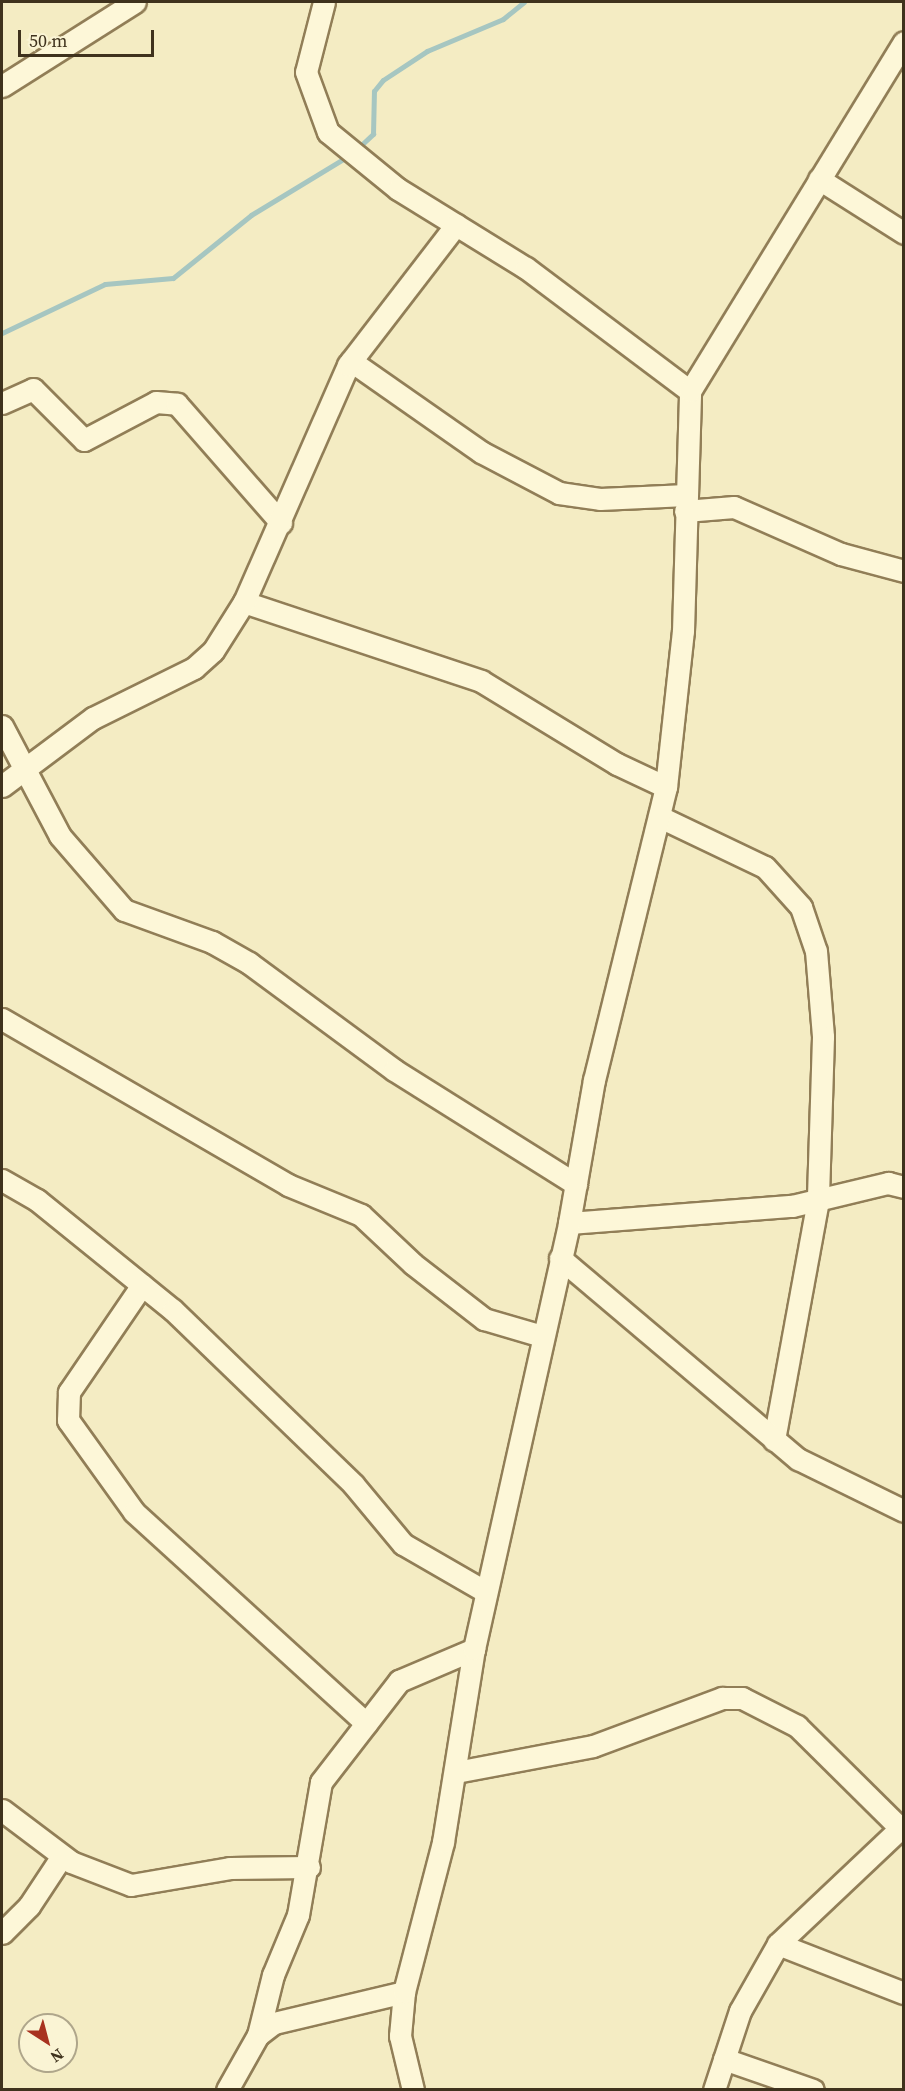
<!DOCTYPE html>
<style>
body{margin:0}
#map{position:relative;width:905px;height:2091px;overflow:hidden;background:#f4ecc3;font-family:"Source Serif 4",serif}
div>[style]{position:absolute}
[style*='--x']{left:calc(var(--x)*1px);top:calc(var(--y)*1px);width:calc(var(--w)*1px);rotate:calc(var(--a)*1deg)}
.stream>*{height:5px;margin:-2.5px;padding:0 2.5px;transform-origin:2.5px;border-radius:2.5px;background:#a6c6c1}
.roads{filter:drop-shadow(2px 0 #917e57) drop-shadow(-2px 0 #917e57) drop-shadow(0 2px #917e57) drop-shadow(0 -2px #917e57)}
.minor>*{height:21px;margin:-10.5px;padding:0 10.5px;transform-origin:10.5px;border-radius:10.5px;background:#fdf7d8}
span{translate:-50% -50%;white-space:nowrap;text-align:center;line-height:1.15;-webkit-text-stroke:4.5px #faf4d4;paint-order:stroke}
.frame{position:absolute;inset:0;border:3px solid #3f321d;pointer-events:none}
.north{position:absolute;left:18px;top:2013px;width:60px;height:60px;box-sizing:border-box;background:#faf4d4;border:2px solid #afa68b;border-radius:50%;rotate:144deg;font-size:16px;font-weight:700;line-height:24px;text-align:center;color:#3f321d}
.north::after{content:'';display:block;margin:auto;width:21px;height:27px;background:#a8321f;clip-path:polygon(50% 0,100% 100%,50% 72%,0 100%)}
.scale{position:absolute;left:18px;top:30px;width:136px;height:27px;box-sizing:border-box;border:3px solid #3f321d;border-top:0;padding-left:8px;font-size:18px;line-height:21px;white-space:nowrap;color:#3f321d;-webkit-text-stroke:4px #faf4d4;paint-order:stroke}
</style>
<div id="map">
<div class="stream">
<i style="--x:358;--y:148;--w:21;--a:-43"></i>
<i style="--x:373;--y:134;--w:43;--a:-88.7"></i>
<i style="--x:374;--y:91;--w:14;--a:-51"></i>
<i style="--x:383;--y:80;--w:53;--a:-33.4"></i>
<i style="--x:427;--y:51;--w:82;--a:-22.8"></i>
<i style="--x:503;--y:19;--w:27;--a:-39"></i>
<i style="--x:2;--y:333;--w:114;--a:-25.4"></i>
<i style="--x:105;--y:284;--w:68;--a:-5"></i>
<i style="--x:173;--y:278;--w:100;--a:-38.9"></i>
<i style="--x:251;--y:215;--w:114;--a:-31.3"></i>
</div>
<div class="roads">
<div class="minor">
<i style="--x:324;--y:2;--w:72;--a:104.4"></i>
<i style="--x:306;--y:72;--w:64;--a:69.9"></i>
<i style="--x:328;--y:132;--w:90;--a:39.2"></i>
<i style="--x:398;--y:189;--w:150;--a:31.7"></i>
<i style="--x:526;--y:268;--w:205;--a:36.9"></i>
<i style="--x:2;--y:86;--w:157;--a:-32.3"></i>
<i style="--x:819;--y:179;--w:101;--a:32.4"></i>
<i style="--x:351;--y:361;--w:159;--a:35"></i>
<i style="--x:481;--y:452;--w:88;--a:27.7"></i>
<i style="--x:559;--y:493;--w:41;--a:8.3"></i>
<i style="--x:600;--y:499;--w:86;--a:-2.7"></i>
<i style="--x:2;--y:403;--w:34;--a:-24"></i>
<i style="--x:33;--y:389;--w:72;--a:45"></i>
<i style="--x:84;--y:440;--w:81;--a:-27.8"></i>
<i style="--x:156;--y:402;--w:21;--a:5"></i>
<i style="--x:177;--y:404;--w:158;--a:48.8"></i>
<i style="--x:685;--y:511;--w:49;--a:-4.7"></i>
<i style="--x:734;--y:507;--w:117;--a:23.7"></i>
<i style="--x:841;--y:554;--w:65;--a:15.1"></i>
<i style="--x:244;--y:602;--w:250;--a:18.4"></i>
<i style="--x:481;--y:681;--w:159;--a:31.4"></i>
<i style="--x:617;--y:764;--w:54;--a:25.1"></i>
<i style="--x:2;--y:726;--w:124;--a:62.2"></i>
<i style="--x:60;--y:836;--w:98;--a:49.1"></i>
<i style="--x:124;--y:910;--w:94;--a:20"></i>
<i style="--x:212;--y:942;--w:43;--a:29.6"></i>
<i style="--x:249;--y:963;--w:180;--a:36.4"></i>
<i style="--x:394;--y:1070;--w:215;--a:32.1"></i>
<i style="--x:2;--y:786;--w:114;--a:-36.8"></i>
<i style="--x:93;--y:718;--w:113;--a:-26.3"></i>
<i style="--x:194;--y:668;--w:25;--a:-42"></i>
<i style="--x:213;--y:651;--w:58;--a:-57.7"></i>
<i style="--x:244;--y:602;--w:259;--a:-66.3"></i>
<i style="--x:348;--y:365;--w:177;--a:-52.4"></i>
<i style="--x:660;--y:817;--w:116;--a:25.5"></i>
<i style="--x:765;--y:867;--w:54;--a:48"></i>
<i style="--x:801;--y:907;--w:46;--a:71.2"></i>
<i style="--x:816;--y:951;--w:86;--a:85.3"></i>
<i style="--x:823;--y:1037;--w:163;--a:91.8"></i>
<i style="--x:818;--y:1200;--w:244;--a:100.4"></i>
<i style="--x:2;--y:1019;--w:331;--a:30.1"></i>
<i style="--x:288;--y:1185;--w:79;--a:22.3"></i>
<i style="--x:361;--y:1215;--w:71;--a:43.3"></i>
<i style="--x:413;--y:1264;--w:90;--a:37.8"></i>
<i style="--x:484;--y:1319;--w:60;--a:16.3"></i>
<i style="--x:2;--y:1180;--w:40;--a:29.7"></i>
<i style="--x:37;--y:1200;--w:175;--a:39"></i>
<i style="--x:173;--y:1310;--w:250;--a:44"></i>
<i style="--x:353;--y:1484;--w:78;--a:50.2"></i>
<i style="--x:403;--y:1544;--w:96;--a:30"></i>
<i style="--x:569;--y:1223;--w:224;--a:-4.4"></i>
<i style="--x:792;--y:1206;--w:99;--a:-13.5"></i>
<i style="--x:888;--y:1183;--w:16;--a:14"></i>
<i style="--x:560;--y:1258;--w:312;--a:40.2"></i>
<i style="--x:798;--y:1459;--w:118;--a:26.1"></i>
<i style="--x:142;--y:1285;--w:130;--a:124.3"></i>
<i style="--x:69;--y:1392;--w:28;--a:92"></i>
<i style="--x:68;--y:1420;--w:113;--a:54.3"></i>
<i style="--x:134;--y:1512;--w:314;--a:42.3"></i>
<i style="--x:456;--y:1772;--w:139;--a:-10.7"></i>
<i style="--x:593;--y:1746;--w:138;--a:-20.4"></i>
<i style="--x:722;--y:1698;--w:20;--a:0"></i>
<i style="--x:742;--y:1698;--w:62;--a:27"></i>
<i style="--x:797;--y:1726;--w:145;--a:44.7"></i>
<i style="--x:2;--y:1810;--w:86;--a:37"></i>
<i style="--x:71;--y:1862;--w:64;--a:21"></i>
<i style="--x:131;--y:1885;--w:100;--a:-9.7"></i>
<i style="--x:230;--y:1868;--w:79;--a:-0.7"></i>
<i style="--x:2;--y:1933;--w:38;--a:-45"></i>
<i style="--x:29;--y:1906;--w:60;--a:-56.6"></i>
<i style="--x:778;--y:1944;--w:135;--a:21.3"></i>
<i style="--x:258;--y:2035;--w:62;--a:-76"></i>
<i style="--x:273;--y:1975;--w:65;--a:-67.4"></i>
<i style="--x:298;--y:1915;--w:135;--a:-80.2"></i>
<i style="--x:321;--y:1782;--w:128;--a:-52.3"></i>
<i style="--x:399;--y:1681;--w:82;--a:-23.1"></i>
<i style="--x:724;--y:2059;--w:94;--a:19.2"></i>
<i style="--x:227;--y:2090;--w:63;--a:-60.6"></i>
<i style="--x:258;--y:2035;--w:20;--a:-37"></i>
<i style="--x:274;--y:2023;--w:134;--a:-13.4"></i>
<i style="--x:413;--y:2090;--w:56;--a:-103.5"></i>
<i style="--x:400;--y:2036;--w:44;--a:-84.8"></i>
<i style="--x:404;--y:1992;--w:155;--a:-75.4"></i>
<i style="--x:443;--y:1842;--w:195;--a:-80.9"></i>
<i style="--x:474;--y:1649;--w:436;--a:-77.4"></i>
<i style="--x:569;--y:1223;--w:145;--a:-80.1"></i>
<i style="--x:594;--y:1080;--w:302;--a:-76.2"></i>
<i style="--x:666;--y:787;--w:157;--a:-83.8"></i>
<i style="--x:683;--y:631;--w:240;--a:-88.3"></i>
<i style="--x:690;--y:391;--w:409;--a:-58.5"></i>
<i style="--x:714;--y:2090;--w:83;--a:-71.8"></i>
<i style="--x:740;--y:2011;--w:77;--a:-60.4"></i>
<i style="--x:778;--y:1944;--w:173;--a:-43.4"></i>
</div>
</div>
<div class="frame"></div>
<div class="north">N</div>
<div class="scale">50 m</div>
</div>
